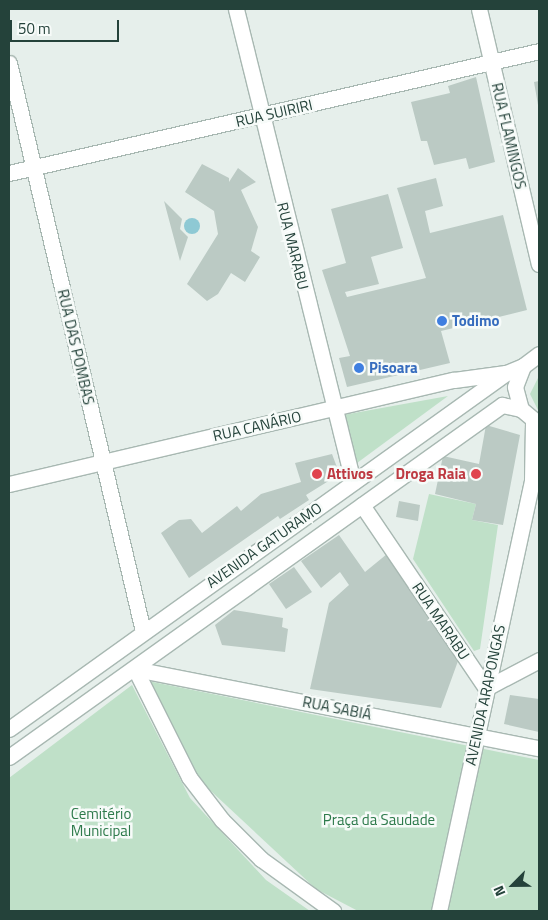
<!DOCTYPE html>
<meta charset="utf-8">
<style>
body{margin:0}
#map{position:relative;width:548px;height:920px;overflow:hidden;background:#e6efeb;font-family:"Titillium Web",sans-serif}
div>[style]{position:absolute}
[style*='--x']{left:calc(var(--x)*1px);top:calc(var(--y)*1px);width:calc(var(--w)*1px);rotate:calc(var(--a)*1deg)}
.green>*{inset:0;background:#bfe0c8}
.water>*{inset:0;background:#8ec9d4}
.round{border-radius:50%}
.building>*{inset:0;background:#bbcac4}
.roads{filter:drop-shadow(1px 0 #a8b8b2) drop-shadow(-1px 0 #a8b8b2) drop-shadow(0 1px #a8b8b2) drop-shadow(0 -1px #a8b8b2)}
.street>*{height:15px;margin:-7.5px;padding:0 7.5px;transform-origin:7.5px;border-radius:7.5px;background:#fff}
.secondary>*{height:15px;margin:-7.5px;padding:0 7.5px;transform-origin:7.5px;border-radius:7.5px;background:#fff}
.dots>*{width:14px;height:14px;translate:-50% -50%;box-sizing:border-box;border:2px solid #f7fbf9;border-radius:50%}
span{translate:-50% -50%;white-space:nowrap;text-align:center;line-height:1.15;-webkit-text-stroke:5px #f7fbf9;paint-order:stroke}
.street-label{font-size:15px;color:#24423a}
.shop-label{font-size:15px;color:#366cbe;font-weight:700}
.left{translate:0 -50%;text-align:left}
.health-label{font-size:15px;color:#be3a42;font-weight:700}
.right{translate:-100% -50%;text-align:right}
.park-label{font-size:15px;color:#2d7a4b}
.frame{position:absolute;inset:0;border:10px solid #24423a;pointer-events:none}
.north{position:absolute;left:488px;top:860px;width:50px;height:50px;-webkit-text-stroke:4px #f7fbf9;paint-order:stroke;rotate:247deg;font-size:14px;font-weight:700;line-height:20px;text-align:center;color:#24423a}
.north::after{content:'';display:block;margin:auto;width:18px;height:22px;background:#24423a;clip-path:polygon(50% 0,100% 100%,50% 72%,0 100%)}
.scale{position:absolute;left:10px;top:20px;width:109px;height:22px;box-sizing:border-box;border:2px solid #24423a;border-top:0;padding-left:6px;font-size:15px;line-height:18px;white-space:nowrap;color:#24423a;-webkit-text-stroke:4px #f7fbf9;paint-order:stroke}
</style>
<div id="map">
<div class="green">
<i style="clip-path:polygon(539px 376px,539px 412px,530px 394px)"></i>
<i style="clip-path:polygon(448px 396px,357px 463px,343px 415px)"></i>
<i style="clip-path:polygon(429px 494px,476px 504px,472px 520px,498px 525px,480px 649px,474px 651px,413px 559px)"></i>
<i style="clip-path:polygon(148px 681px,539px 760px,539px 911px,358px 911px,316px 889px,198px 779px)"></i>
<i style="clip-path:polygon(132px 685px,190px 798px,266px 880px,310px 911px,9px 911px,9px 778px)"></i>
</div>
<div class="water">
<i class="round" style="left:184px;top:218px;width:16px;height:16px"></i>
</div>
<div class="building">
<i style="clip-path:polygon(476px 77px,495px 162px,469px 169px,466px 158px,434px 165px,427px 141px,421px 141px,411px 102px,450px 93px,448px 86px)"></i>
<i style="clip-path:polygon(539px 81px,539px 105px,538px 105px,534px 82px)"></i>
<i style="clip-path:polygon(202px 164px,229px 178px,229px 182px,238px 168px,256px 182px,241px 190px,258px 227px,251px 251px,260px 257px,245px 282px,231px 273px,218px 294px,207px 301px,187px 284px,218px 234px,214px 211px,185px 192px)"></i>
<i style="clip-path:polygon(436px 178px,443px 206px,425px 211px,430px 233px,503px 215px,527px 310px,441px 331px,450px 363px,347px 387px,339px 358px,350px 356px,322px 270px,346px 263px,331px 209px,388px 194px,403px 248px,371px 257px,379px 284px,345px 292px,347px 297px,426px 278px,397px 188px)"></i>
<i style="clip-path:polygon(164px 201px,182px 219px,180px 229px,188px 237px,180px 261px)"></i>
<i style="clip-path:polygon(486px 425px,520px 435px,503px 525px,472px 520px,476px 504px,435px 494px,443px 456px,479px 464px)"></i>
<i style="clip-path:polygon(332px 454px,338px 470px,335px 477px,306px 495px,309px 500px,280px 519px,278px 516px,189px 578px,161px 533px,179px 520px,191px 519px,202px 533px,237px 506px,241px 511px,261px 494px,301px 482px,295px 463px)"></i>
<i style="clip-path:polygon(399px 501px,420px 505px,418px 521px,396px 517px)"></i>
<i style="clip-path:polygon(339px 535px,365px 572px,387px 554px,458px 661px,441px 708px,310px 689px,329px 603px,349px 585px,340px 572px,321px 588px,301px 561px)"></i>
<i style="clip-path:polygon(294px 567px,312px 592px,286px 609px,269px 584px)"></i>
<i style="clip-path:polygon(234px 610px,283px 618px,282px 627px,288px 629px,285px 652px,222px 645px,215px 625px)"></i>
<i style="clip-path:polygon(510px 695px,539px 699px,539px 732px,504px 724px)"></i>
</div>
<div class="roads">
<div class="street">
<i style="--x:9;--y:173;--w:544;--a:-12.96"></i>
<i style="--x:9;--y:484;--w:457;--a:-13.2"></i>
<i style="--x:454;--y:380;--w:52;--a:-7.7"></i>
<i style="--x:135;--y:669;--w:412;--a:11.1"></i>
<i style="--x:135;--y:669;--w:121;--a:63.4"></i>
<i style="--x:189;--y:777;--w:54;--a:52.5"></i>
<i style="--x:222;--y:820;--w:55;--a:45"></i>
<i style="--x:261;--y:859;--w:89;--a:35.8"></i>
<i style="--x:439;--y:911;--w:441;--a:-77.8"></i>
<i style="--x:532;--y:480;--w:58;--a:-89"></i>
</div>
<div class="secondary">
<i style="--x:236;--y:9;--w:487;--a:76.1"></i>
<i style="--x:479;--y:9;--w:262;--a:76.8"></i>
<i style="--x:9;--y:63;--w:584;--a:76.73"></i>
<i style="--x:539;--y:354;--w:20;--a:143"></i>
<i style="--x:523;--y:366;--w:22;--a:111"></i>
<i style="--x:515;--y:387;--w:23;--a:75"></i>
<i style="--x:521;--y:409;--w:23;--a:40"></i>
<i style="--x:362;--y:505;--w:221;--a:55.9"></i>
<i style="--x:486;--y:688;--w:60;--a:-27.8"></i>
<i style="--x:9;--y:729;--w:611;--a:-35.61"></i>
<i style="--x:506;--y:373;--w:18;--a:-22"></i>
<i style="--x:9;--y:757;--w:606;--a:-35.53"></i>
<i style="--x:502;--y:405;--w:19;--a:12"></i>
</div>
</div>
<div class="dots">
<i style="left:442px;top:321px;background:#3f7fe0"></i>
<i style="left:359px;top:368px;background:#3f7fe0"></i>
<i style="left:317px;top:474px;background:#e0444e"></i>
<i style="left:476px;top:474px;background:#e0444e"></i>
</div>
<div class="street-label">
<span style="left:274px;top:113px;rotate:-13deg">RUA SUIRIRI</span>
<span style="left:509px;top:136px;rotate:77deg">RUA FLAMINGOS</span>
<span style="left:293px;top:246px;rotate:76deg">RUA MARABU</span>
<span style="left:76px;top:347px;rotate:77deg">RUA DAS POMBAS</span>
<span style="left:257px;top:426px;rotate:-13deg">RUA CANÁRIO</span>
<span style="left:264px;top:545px;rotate:-35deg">AVENIDA GATURAMO</span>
<span style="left:441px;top:621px;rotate:56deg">RUA MARABU</span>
<span style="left:485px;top:695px;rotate:-78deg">AVENIDA ARAPONGAS</span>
<span style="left:337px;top:708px;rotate:11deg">RUA SABIÁ</span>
</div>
<div class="shop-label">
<span class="left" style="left:452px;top:321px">Todimo</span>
<span class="left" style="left:369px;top:368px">Pisoara</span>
</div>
<div class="health-label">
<span class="left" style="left:327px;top:474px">Attivos</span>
<span class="right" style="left:466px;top:474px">Droga Raia</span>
</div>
<div class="park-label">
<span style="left:101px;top:822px">Cemitério<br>Municipal</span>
<span style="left:379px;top:820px">Praça da Saudade</span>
</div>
<div class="frame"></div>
<div class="north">N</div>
<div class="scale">50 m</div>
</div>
